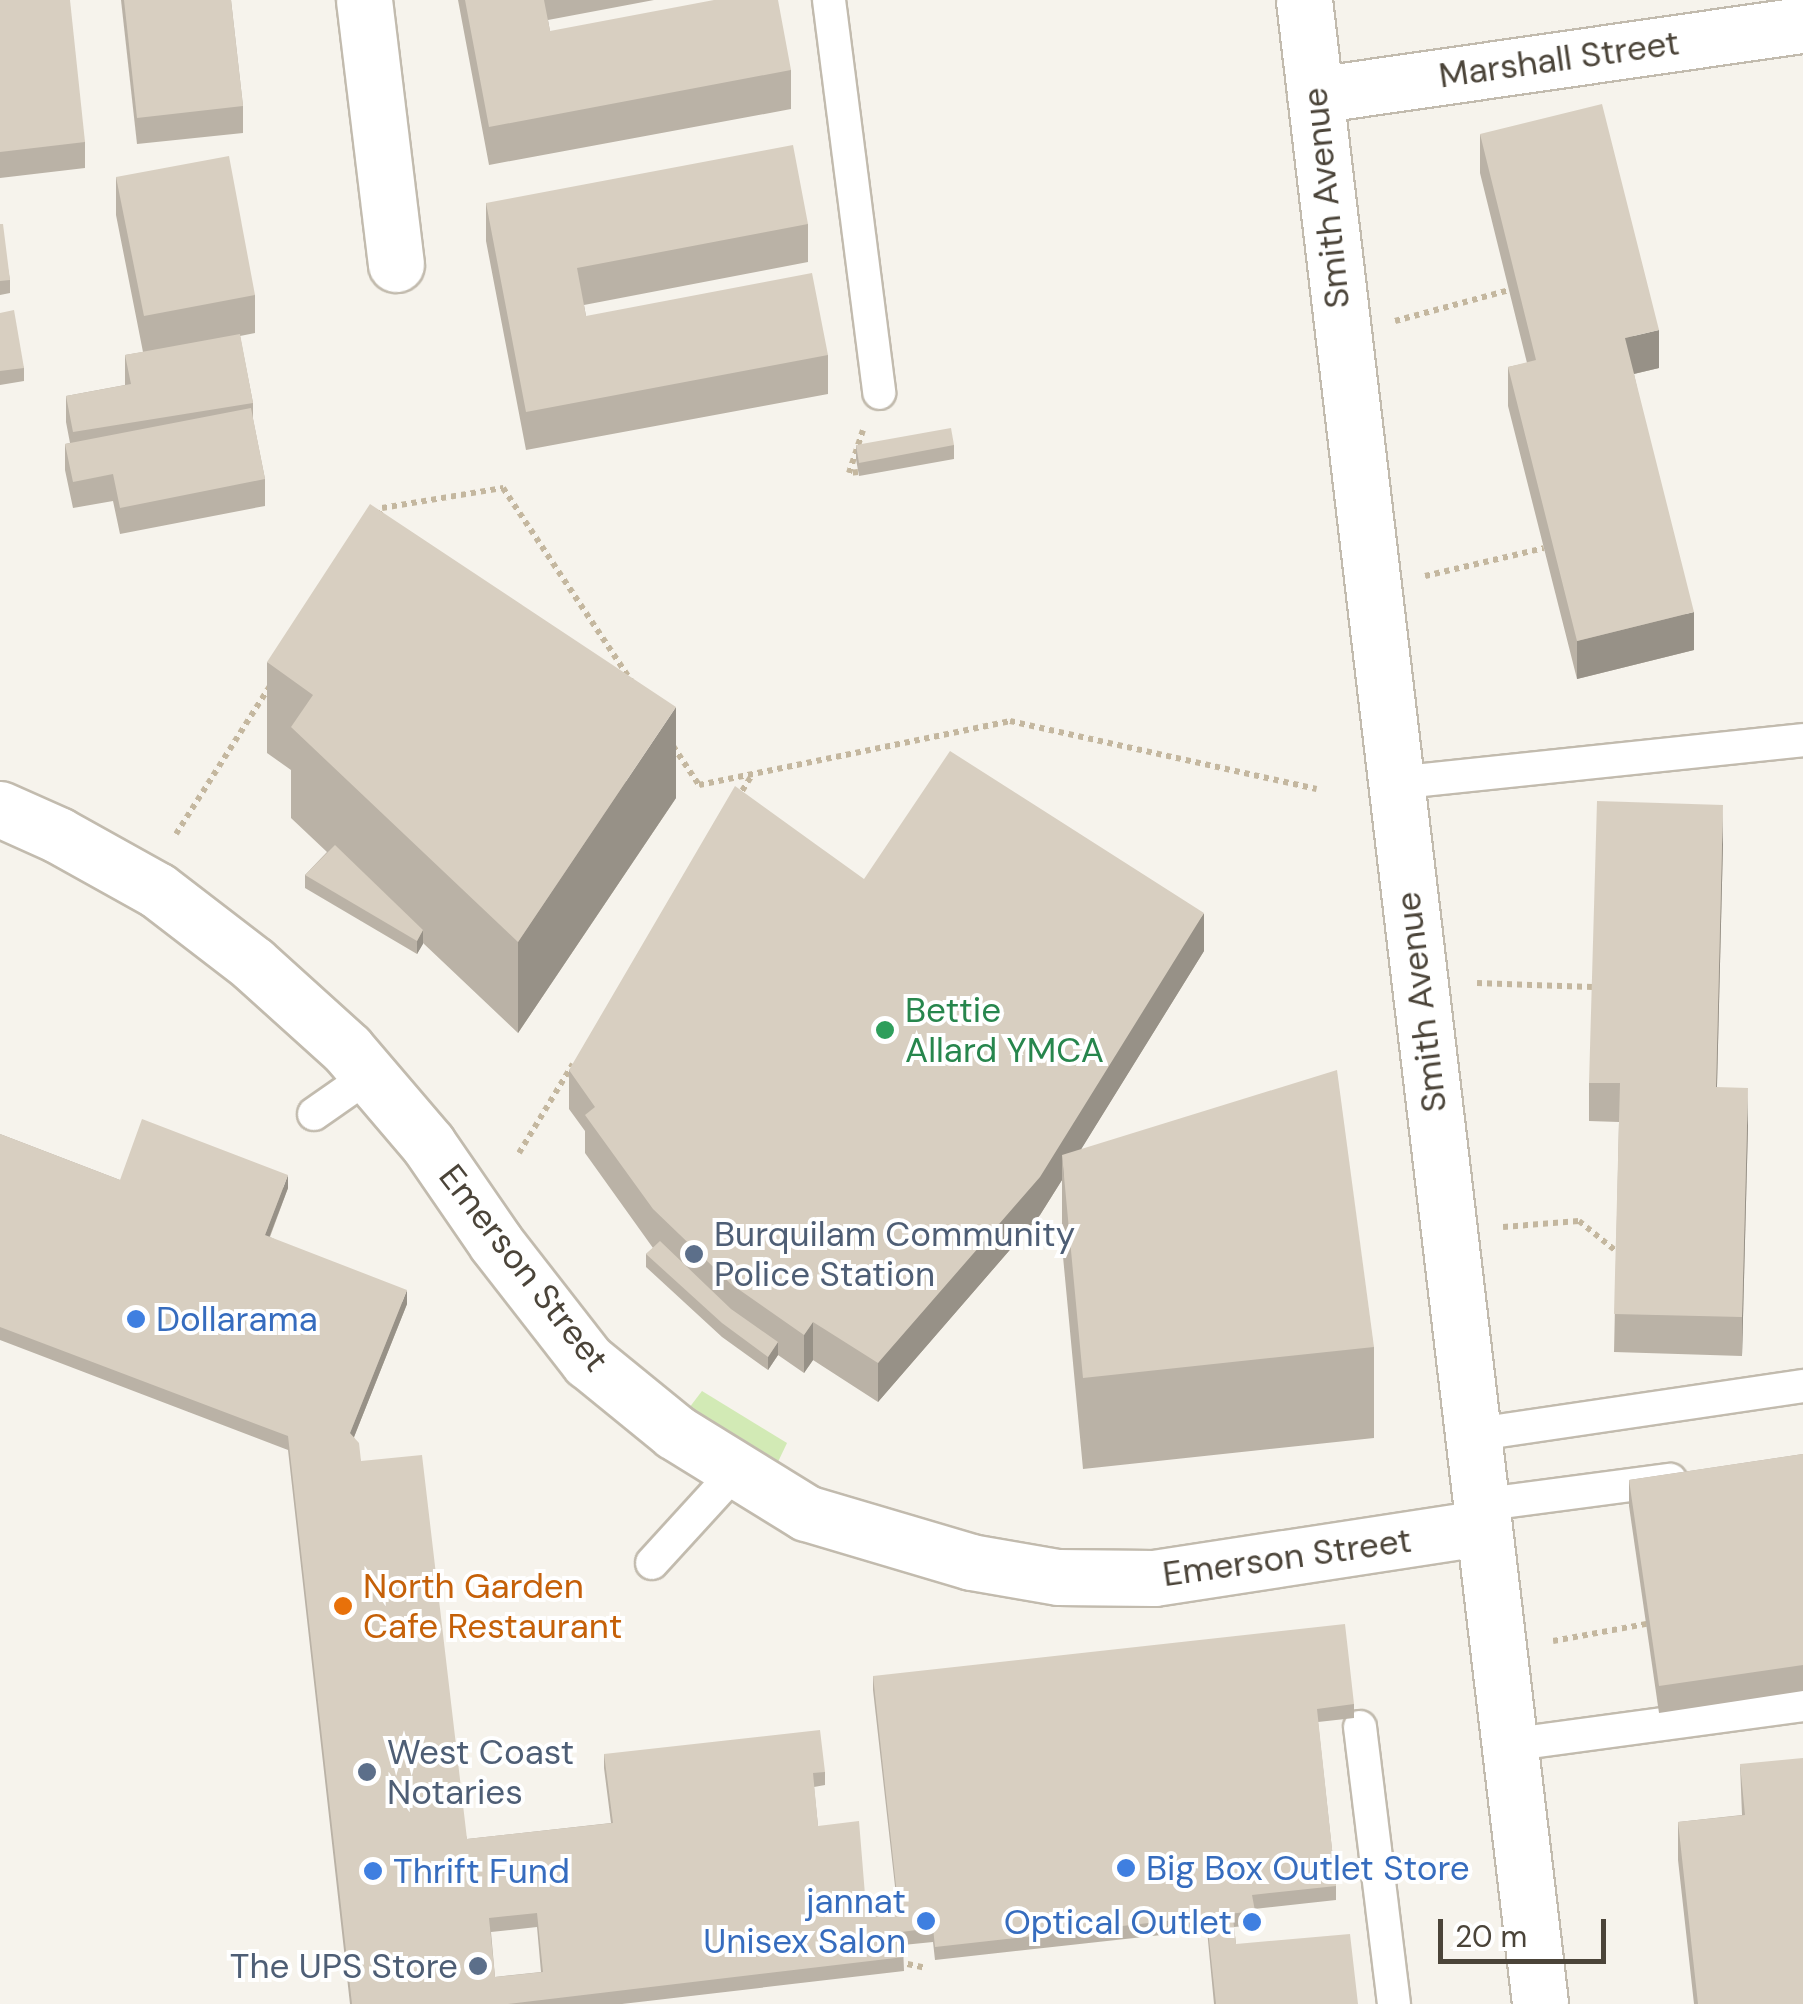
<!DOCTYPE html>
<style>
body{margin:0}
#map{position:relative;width:1803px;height:2004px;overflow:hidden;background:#f6f3ec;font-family:"DM Sans",sans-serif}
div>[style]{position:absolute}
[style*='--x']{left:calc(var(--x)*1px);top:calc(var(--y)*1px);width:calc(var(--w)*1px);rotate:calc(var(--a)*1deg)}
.green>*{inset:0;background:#d2eab5}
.path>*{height:6px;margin-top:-3px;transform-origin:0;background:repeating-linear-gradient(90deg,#c4b79f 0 5px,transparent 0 10px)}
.roads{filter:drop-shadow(2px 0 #c2bbae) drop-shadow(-2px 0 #c2bbae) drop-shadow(0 2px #c2bbae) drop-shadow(0 -2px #c2bbae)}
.service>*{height:32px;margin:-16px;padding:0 16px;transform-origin:16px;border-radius:16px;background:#fff}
.minor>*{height:55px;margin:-27.5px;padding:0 27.5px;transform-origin:27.5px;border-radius:27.5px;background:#fff}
.tertiary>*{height:55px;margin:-27.5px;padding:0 27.5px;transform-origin:27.5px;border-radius:27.5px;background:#fff}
.wall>*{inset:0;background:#bab2a6}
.shaded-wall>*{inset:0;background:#979187}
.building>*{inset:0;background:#d8cfc1}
.dots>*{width:28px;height:28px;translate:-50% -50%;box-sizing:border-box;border:5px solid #fff;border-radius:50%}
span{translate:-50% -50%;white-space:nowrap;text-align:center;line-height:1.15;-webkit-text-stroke:8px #fff;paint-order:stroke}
.street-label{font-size:35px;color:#4b4439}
.leisure-label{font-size:35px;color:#27864d}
.left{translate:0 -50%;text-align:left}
.service-label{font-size:35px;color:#4e5e75}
.right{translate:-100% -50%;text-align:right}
.shop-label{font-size:35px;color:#366cbe}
.food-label{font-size:35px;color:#c56008}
.scale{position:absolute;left:1438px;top:1919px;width:168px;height:45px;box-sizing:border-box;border:5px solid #4b4439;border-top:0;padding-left:12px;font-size:30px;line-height:35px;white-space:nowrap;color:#4b4439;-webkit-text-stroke:8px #fff;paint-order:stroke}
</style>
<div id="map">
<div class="green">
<i style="clip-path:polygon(702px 1391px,787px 1443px,777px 1464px,689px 1408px)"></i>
</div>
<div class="path">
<i style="--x:1395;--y:321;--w:118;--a:-15.2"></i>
<i style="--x:858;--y:472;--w:9;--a:174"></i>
<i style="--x:849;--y:473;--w:45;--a:-72"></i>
<i style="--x:378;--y:515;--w:8;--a:-60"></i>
<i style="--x:382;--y:508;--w:123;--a:-9.4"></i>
<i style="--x:503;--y:488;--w:232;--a:56.4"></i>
<i style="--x:1425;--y:576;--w:122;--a:-13.2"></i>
<i style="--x:673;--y:746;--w:47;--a:56.3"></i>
<i style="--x:699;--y:785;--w:318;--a:-11.6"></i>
<i style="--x:1010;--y:721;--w:314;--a:12.5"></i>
<i style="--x:737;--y:799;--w:28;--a:-58"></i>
<i style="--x:176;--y:834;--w:175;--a:-57.6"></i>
<i style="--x:1477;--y:983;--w:116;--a:2"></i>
<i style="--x:519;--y:1153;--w:104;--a:-58.8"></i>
<i style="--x:1503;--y:1227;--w:76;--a:-4.5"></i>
<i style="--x:1579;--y:1221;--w:48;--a:39"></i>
<i style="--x:1553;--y:1641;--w:95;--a:-10.4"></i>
<i style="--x:898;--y:1962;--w:29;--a:12"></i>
</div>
<div class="roads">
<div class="service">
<i style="--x:829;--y:0;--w:396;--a:82.7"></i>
<i style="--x:1395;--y:783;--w:410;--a:-6"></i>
<i style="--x:314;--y:1114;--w:68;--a:-34.9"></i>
<i style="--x:1471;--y:1435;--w:336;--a:-8.4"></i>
<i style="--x:1479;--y:1505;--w:193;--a:-7.5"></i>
<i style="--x:652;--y:1563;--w:126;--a:-47.6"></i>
<i style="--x:1360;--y:1727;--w:279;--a:83"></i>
<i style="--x:1508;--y:1745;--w:298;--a:-7.7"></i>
</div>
<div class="minor">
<i style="--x:364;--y:0;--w:266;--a:83.1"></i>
<i style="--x:1315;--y:95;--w:493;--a:-8.2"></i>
<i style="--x:0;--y:809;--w:64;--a:24.1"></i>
<i style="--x:58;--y:835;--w:113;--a:29.1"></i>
<i style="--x:157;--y:890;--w:121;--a:37.6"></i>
<i style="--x:253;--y:964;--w:127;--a:42.1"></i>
<i style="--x:347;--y:1049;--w:125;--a:49.5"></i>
<i style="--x:428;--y:1144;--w:120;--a:55.5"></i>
<i style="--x:496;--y:1243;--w:150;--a:52.1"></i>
<i style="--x:588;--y:1361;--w:112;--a:39.2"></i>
<i style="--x:675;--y:1432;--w:154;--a:31.7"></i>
<i style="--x:806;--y:1513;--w:172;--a:16.5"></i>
<i style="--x:971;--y:1562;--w:88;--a:9.8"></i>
<i style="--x:1058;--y:1577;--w:96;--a:0.6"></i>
<i style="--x:1154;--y:1578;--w:331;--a:-8.7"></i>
</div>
<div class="tertiary">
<i style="--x:1304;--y:0;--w:2018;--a:83.28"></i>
</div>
</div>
<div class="wall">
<i style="clip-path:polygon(0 0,85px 142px,85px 168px,0 178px)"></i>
<i style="clip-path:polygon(121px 0,231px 0,243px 106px,243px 133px,137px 144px)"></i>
<i style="clip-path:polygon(458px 0,654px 0,548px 20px,550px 31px,791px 70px,791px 109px,489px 165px)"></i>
<i style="clip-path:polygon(1480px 134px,1659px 368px,1634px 374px,1694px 650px,1577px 679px,1508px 406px,1508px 367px,1527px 363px,1480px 173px)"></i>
<i style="clip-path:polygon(116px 177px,255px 295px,255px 333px,240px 336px,253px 403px,253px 419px,265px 479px,265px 506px,120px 534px,113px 501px,73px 508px,65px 470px,65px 444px,70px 443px,66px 422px,66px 396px,125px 385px,125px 355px,143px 352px,116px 215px)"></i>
<i style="clip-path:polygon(486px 203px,808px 224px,808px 262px,584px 305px,586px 316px,828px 355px,828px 394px,526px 450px,486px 241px)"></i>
<i style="clip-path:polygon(0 224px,10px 280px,10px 293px,0 295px)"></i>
<i style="clip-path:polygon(0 313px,24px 368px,24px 381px,0 385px)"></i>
<i style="clip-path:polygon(856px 445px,954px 445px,954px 459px,859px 476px,856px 459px)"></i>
<i style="clip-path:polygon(267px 662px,676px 798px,518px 1033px,423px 943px,417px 954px,305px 888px,305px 875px,327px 852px,291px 818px,291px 770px,267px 753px)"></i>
<i style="clip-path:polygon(1723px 843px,1717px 1087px,1748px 1126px,1742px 1356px,1614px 1352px,1619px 1122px,1589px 1121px,1589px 1083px)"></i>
<i style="clip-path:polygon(864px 879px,1204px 951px,1081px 1149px,1374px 1347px,1374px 1438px,1083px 1469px,1062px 1246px,1062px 1180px,1040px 1215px,878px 1402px,813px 1360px,804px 1373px,778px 1355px,768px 1370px,722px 1337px,646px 1267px,646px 1254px,653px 1248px,585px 1153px,585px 1131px,569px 1109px,569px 1070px)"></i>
<i style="clip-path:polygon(evenodd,0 1134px,120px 1180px,288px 1188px,270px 1237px,407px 1304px,354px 1437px,467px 1839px,611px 1823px,604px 1768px,604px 1754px,825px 1772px,825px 1785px,814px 1787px,818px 1826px,866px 1907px,897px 1904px,873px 1690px,873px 1676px,1354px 1704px,1354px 1718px,1318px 1722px,1336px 1886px,1336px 1900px,1254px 1909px,1255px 1925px,1234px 1927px,1236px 1944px,1358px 2004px,1214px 2004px,1207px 1930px,935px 1960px,933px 1942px,903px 1945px,904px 1971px,622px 2004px,350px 2004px,288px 1450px,0 1340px,0 1134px,537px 1927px,541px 1972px,495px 1977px,491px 1932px,537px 1927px)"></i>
<i style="clip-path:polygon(1803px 1454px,1803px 1691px,1659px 1713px,1629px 1506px,1629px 1480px)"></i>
<i style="clip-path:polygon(1740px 1764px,1803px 2004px,1694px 2004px,1678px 1860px,1678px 1822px,1742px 1815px)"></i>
</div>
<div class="shaded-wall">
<i style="clip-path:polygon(1659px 330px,1659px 368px,1625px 376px,1625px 338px)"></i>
<i style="clip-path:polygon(1694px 612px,1694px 650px,1577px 679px,1577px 641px)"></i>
<i style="clip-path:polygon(676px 707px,676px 798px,518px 1033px,518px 942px)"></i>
<i style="clip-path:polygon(1723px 805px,1723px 843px,1716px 1125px,1716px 1087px)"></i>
<i style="clip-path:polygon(1204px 913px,1204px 951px,1064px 1177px,1062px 1155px,1062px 1180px,1040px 1215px,878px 1402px,878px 1363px)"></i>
<i style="clip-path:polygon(423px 930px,423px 944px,417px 954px,417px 941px)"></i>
<i style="clip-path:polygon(1748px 1088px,1748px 1126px,1742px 1356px,1742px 1317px)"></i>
<i style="clip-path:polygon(288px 1175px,288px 1188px,265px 1248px,265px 1235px)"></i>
<i style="clip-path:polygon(407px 1290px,407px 1304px,350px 1447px,350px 1433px)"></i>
<i style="clip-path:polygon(813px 1322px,813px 1360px,804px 1373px,804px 1335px)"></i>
<i style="clip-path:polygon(778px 1342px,778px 1355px,768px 1370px,768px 1357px)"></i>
</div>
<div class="building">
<i style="clip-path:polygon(0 0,70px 0,85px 142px,0 152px)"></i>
<i style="clip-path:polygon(124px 0,231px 0,243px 106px,137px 118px)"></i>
<i style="clip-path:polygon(465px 0,544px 0,550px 31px,714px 0,778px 0,791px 70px,489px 127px)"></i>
<i style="clip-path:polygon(1602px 104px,1659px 330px,1625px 338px,1694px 612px,1577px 641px,1508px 367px,1536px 360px,1480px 134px)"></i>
<i style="clip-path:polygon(793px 145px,808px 224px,577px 268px,586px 316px,812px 273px,828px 355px,526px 412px,486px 203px)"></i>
<i style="clip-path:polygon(229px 156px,255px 295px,144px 316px,116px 177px)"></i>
<i style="clip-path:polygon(0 224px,3px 224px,10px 280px,0 281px)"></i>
<i style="clip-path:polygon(14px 310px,24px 368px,0 371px,0 313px)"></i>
<i style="clip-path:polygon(240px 334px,253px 403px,73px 432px,66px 396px,131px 384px,125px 355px)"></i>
<i style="clip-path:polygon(251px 408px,265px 479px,120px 508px,113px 474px,73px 482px,65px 444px)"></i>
<i style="clip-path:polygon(951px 428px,954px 445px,859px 463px,856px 445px)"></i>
<i style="clip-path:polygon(370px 504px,676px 707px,518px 942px,291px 727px,313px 695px,267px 662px)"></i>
<i style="clip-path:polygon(950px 751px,1204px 913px,1040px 1177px,878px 1363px,813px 1322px,804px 1335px,731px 1284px,653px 1209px,585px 1115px,595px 1107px,569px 1070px,735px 786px,864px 879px)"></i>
<i style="clip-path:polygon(1597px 801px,1723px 805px,1716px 1087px,1748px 1088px,1742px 1317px,1614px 1314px,1620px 1083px,1589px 1083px)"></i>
<i style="clip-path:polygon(335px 845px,423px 930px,417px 941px,305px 875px)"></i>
<i style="clip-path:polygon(1337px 1070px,1374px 1347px,1083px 1378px,1062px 1155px)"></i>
<i style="clip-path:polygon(evenodd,142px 1119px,288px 1175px,265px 1235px,407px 1290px,350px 1433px,359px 1443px,361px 1461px,422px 1455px,467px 1839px,613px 1823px,604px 1754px,820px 1730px,825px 1772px,813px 1773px,818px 1826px,859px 1821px,866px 1907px,898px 1904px,873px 1676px,1345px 1624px,1354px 1704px,1317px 1709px,1336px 1886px,1252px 1895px,1255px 1911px,935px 1947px,933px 1928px,901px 1932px,904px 1957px,508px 2004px,352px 2004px,288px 1436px,0 1327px,0 1134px,120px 1180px,142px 1119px,537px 1913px,543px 1972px,495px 1977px,489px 1918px,537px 1913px)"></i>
<i style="clip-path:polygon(660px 1241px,731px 1309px,778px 1342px,768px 1357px,722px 1323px,646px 1254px)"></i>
<i style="clip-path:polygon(1803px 1454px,1803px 1665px,1659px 1686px,1629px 1480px)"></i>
<i style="clip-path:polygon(1803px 1758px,1803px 2004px,1698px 2004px,1678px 1822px,1745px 1815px,1740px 1764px)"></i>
<i style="clip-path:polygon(1233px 1918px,1236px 1944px,1350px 1934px,1358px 2004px,1216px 2004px,1207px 1921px)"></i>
</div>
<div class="dots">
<i style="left:885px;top:1030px;background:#2e9e5b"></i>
<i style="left:694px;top:1254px;background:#5c6f8a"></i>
<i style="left:136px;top:1319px;background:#3f7fe0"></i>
<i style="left:343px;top:1606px;background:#e8710a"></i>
<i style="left:367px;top:1772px;background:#5c6f8a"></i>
<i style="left:1126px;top:1868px;background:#3f7fe0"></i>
<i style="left:373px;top:1871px;background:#3f7fe0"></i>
<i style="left:926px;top:1921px;background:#3f7fe0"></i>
<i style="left:1252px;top:1922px;background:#3f7fe0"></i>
<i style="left:478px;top:1966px;background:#5c6f8a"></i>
</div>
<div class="street-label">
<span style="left:1559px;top:59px;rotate:-8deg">Marshall Street</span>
<span style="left:1326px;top:198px;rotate:-96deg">Smith Avenue</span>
<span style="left:1421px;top:1002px;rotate:-97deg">Smith Avenue</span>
<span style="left:524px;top:1268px;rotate:52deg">Emerson Street</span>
<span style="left:1287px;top:1557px;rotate:-8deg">Emerson Street</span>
</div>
<div class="leisure-label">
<span class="left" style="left:905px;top:1030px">Bettie<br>Allard YMCA</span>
</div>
<div class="service-label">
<span class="left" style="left:714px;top:1254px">Burquilam Community<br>Police Station</span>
<span class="left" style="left:387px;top:1772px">West Coast<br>Notaries</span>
<span class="right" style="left:458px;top:1966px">The UPS Store</span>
</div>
<div class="shop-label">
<span class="left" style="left:156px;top:1319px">Dollarama</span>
<span class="left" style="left:1146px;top:1868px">Big Box Outlet Store</span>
<span class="left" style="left:393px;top:1871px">Thrift Fund</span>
<span class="right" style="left:906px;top:1921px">jannat<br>Unisex Salon</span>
<span class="right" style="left:1232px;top:1922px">Optical Outlet</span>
</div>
<div class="food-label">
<span class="left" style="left:363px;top:1606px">North Garden<br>Cafe Restaurant</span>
</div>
<div class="scale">20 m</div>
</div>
